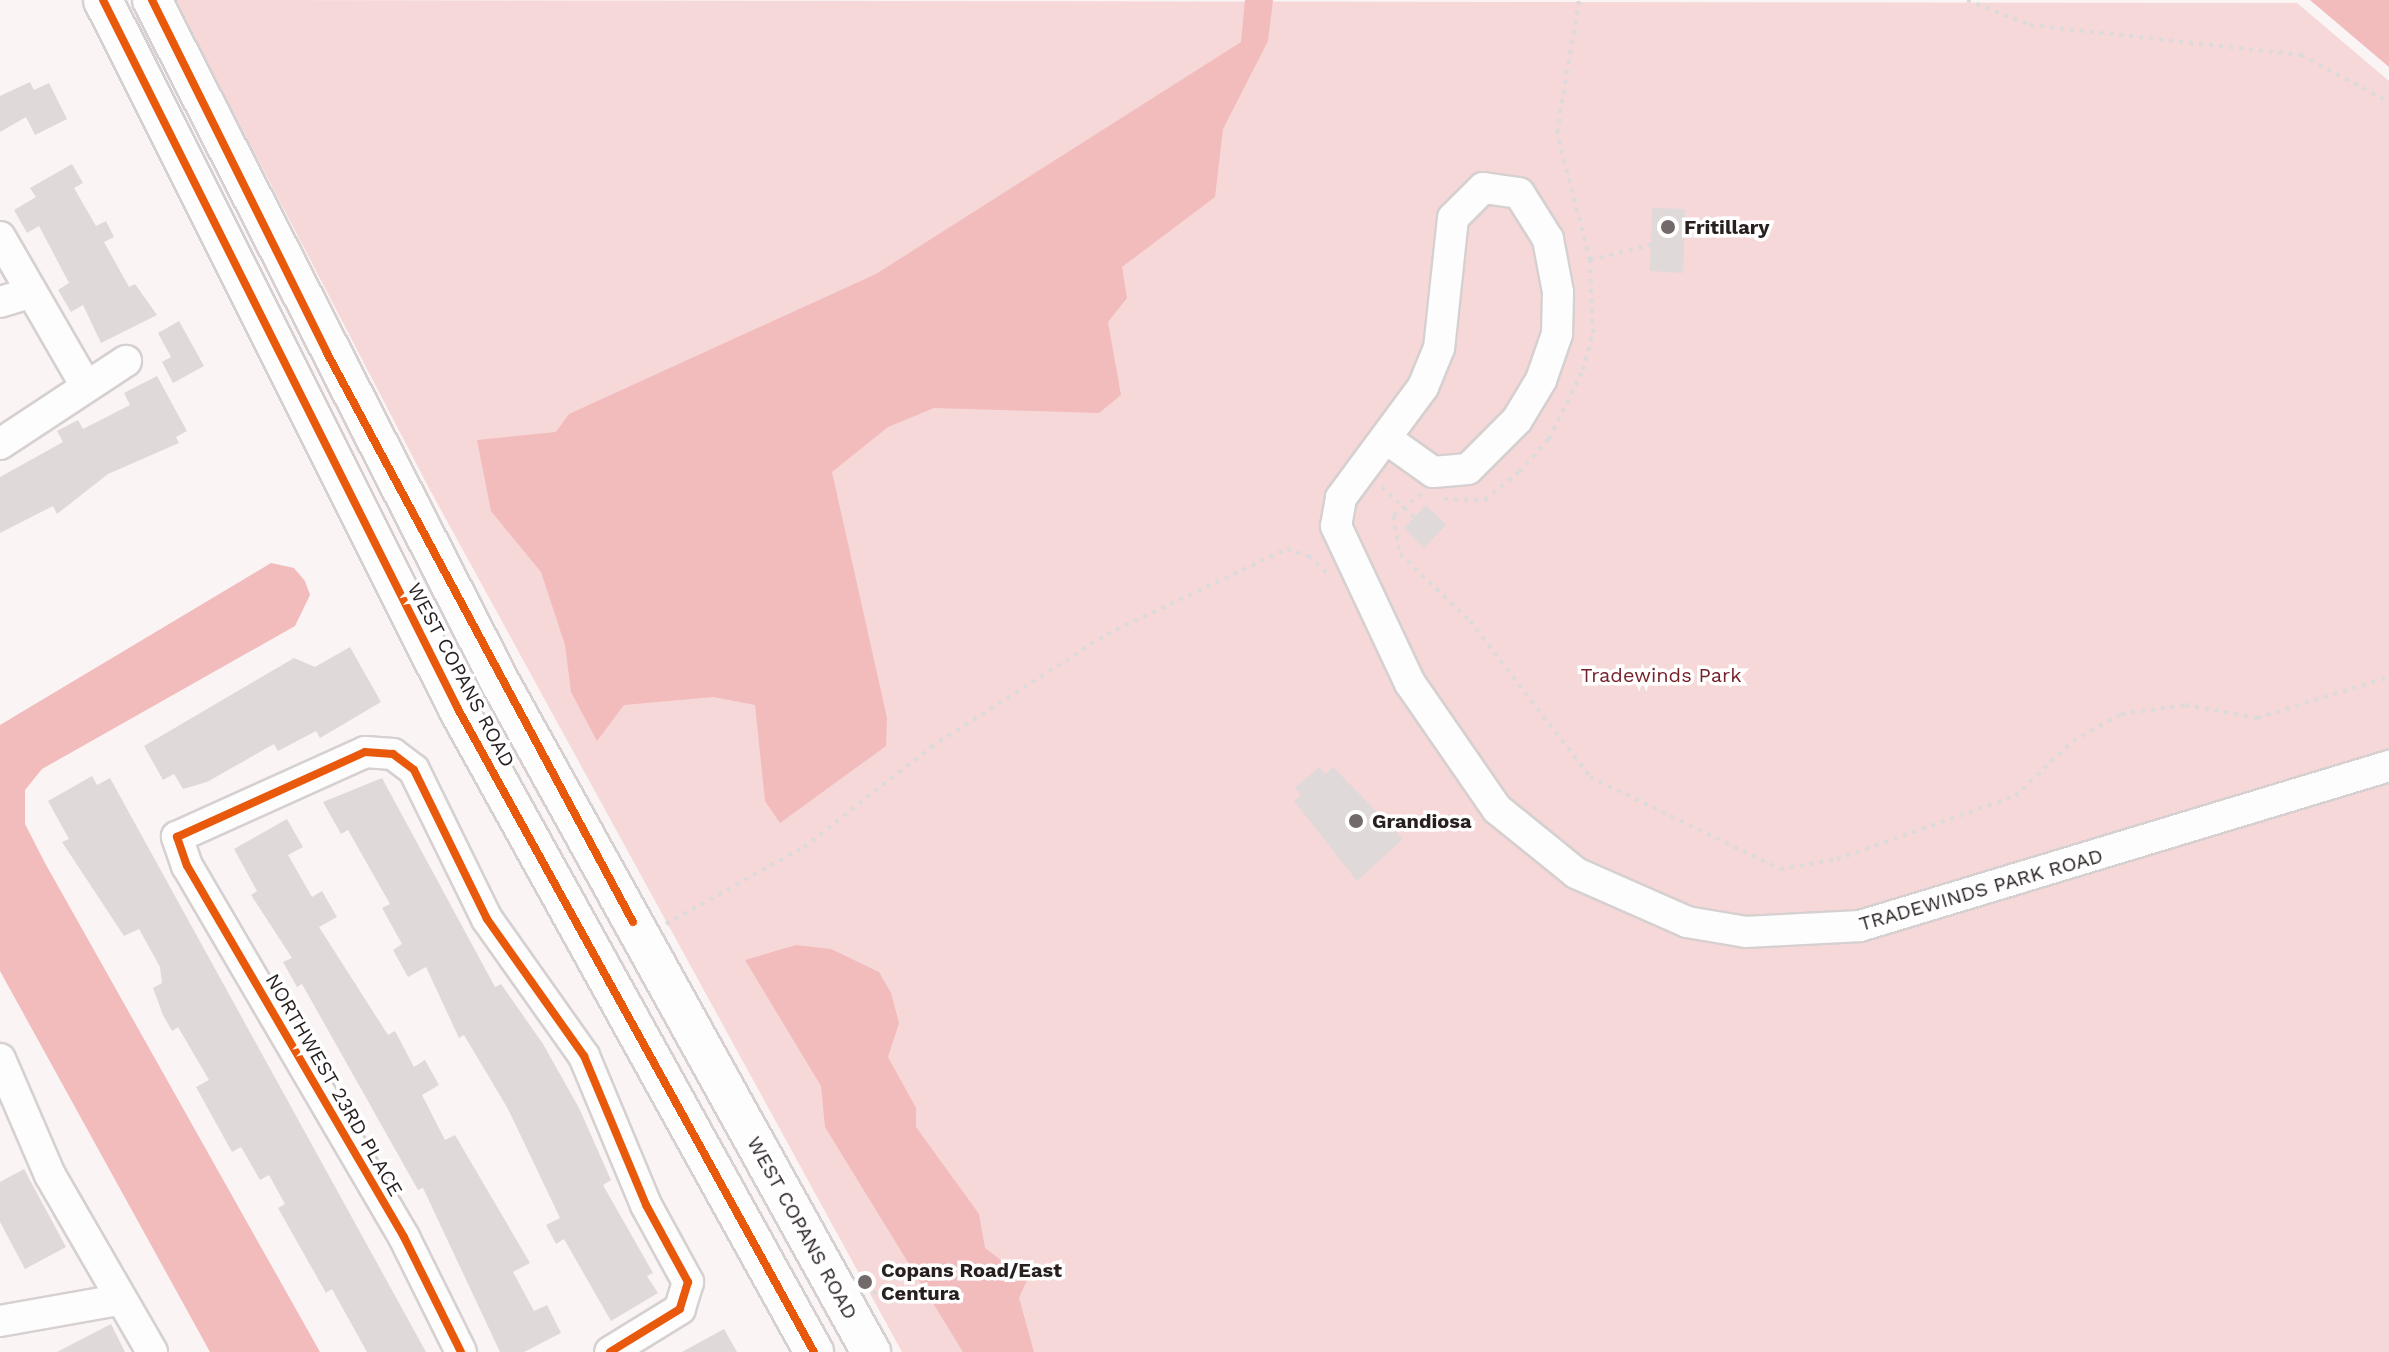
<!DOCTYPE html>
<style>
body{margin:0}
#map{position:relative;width:2389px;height:1352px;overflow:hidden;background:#faf4f4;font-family:"Work Sans",sans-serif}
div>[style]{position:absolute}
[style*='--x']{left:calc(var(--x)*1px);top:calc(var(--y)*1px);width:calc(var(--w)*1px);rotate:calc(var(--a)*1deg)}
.green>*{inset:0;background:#f7d8d8}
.water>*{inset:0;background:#f2bbbc}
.building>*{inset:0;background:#e0d9d9}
.path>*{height:4px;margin-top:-2px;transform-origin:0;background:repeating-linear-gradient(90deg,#dcdada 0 4px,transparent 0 10px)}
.roads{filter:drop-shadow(2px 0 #d7d0d0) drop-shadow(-2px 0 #d7d0d0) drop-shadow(0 2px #d7d0d0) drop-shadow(0 -2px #d7d0d0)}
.minor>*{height:30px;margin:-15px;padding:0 15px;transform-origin:15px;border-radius:15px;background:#fefdfd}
.major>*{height:38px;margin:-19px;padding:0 19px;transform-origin:19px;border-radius:19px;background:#fefdfd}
.cycleway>*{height:8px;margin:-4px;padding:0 4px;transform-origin:4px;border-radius:4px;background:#e8590c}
.dots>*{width:22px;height:22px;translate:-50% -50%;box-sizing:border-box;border:4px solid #fff;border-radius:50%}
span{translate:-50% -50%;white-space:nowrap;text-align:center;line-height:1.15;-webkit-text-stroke:7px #fff;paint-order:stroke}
.poi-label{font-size:20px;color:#281f1f;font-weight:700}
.left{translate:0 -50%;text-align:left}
.street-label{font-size:20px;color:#281f1f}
.park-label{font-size:20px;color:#77212a}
</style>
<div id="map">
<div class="green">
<i style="clip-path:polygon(175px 0,2297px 3px,2389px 81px,2389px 1352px,902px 1352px,430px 490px)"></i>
</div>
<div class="water">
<i style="clip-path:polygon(1245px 0,1273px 0,1268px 41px,1223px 129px,1215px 197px,1122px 267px,1127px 298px,1108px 322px,1121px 395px,1099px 413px,934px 408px,888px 427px,832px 472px,887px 718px,886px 746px,780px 823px,765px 801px,755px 705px,713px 697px,624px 705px,597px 741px,571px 692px,565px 645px,541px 572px,491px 511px,477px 440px,556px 432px,569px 414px,876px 274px,1241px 42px)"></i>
<i style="clip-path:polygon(2310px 0,2389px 0,2389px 67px)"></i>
<i style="clip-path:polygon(271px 563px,294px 568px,305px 581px,310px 595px,295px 626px,42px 769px,25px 790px,25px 824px,45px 863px,320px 1352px,210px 1352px,0 971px,0 725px)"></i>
<i style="clip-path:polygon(796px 945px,831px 949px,879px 972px,891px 993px,899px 1023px,888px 1057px,916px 1108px,916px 1127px,979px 1214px,985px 1248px,1027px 1280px,1019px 1298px,1034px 1352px,963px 1352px,825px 1127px,821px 1086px,745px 960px)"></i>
</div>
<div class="building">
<i style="clip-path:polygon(30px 82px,34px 90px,49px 83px,67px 119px,35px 135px,26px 117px,0 132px,0 96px)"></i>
<i style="clip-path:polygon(72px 164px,83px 183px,74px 188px,96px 226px,106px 221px,114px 237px,104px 242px,129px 287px,135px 284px,157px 315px,101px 343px,83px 305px,71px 312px,58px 290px,69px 283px,39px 226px,27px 233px,14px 210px,36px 197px,30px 188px)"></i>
<i style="clip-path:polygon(1652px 208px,1685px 209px,1683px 273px,1650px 271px)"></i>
<i style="clip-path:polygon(179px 321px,204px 366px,173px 383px,162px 362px,171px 357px,158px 333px)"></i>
<i style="clip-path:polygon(157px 376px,187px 431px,176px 437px,179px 443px,108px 474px,57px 514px,53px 506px,0 533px,0 477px,63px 442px,57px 431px,78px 420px,83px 429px,130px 405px,124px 393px)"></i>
<i style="clip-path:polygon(1426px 505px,1446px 525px,1424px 548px,1404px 528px)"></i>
<i style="clip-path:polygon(350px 647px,381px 702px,320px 738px,316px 731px,278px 751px,274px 744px,207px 782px,183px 789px,174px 774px,163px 780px,144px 746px,294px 658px,315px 667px)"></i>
<i style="clip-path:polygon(1319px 767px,1325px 774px,1333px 767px,1403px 839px,1357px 881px,1294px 801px,1301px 795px,1295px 788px)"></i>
<i style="clip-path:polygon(92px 776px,97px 785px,110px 778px,426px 1352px,367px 1352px,332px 1289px,326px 1293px,278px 1208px,285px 1204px,269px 1175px,260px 1180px,241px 1147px,232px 1152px,196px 1087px,209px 1080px,178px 1027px,172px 1031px,163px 1015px,153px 988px,162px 983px,160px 967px,139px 929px,124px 936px,62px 842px,69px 839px,48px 801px)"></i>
<i style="clip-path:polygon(382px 778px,495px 987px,501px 984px,543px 1044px,579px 1108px,611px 1180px,603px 1185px,653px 1273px,647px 1276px,658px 1293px,611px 1321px,564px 1239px,556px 1244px,546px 1225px,560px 1218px,508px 1109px,464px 1035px,459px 1038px,426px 967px,408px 977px,393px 950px,402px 944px,382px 908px,390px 904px,348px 830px,341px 834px,323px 802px)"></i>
<i style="clip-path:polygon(287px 819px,303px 847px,288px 855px,312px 897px,322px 891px,337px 917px,319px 927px,388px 1035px,395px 1031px,414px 1067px,425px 1060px,439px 1085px,422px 1095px,445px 1140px,455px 1135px,530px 1263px,513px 1272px,534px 1311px,547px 1305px,561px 1333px,524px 1352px,500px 1352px,423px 1188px,418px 1190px,302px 984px,297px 987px,283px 962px,292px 958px,251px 895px,257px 891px,234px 849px)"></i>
<i style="clip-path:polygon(24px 1169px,66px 1247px,25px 1269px,0 1222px,0 1182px)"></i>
<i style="clip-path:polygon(111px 1324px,125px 1352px,57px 1352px)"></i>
<i style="clip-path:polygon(724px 1329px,737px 1352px,682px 1352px)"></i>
</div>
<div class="path">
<i style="--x:1967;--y:0;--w:68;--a:21.6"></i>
<i style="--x:2030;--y:25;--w:273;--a:6.3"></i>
<i style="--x:2301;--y:55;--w:100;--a:28.1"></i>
<i style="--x:1590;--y:260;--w:63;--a:-13.8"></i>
<i style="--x:1382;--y:487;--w:44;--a:43.2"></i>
<i style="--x:1421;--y:494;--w:36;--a:142"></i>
<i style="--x:1393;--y:516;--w:39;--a:80"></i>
<i style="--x:1400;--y:554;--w:97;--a:43.7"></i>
<i style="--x:1470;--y:621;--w:197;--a:52.4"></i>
<i style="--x:1590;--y:777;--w:211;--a:25.8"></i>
<i style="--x:1780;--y:869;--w:58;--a:-10"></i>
<i style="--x:1837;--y:859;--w:189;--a:-19.5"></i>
<i style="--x:2015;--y:796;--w:80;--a:-43.5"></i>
<i style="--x:2073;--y:741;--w:55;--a:-29.4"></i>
<i style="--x:2121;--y:714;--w:65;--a:-8"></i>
<i style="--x:2185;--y:705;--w:73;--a:10.2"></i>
<i style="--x:2257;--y:718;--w:138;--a:-17.3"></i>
<i style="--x:1444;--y:499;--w:41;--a:1.4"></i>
<i style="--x:1485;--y:500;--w:44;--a:-39.5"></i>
<i style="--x:1519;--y:472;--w:45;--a:-47.7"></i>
<i style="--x:1549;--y:439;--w:77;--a:-63.8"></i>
<i style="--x:1583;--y:370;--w:38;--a:-75"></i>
<i style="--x:1593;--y:333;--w:73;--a:-92.4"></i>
<i style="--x:1590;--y:260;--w:131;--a:-104.6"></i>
<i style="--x:1557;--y:133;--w:135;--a:-80.6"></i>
<i style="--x:666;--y:924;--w:158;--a:-29.2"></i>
<i style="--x:804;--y:847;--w:162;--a:-38.2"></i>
<i style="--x:931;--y:747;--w:209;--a:-32.7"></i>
<i style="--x:1107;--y:634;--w:199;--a:-25.3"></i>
<i style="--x:1287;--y:549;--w:23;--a:18"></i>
<i style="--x:1309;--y:556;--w:29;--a:44"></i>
<i style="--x:873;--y:1294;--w:13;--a:-29"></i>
</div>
<div class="roads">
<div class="minor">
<i style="--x:0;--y:237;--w:172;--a:60"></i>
<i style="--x:0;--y:302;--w:30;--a:-17"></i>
<i style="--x:1388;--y:440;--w:55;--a:35.4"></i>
<i style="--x:1433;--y:472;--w:35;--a:-5"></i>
<i style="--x:1468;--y:469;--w:69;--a:-45"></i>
<i style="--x:1517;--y:420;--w:47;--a:-59"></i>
<i style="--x:1541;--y:380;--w:49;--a:-70.8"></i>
<i style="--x:1557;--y:334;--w:42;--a:-88.6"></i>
<i style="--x:1558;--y:292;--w:54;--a:-100.7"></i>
<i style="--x:1548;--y:239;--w:54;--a:-122.2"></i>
<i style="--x:1519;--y:193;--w:36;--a:-172"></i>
<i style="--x:1483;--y:188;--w:42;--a:135"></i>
<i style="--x:1453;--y:218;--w:131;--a:96.1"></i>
<i style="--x:1439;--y:348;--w:42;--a:112.3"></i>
<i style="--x:1423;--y:387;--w:138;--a:126.5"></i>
<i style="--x:1341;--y:498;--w:28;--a:100"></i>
<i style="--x:1336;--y:526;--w:174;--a:64.8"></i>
<i style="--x:1410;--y:683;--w:153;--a:55.4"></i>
<i style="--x:1497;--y:809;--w:102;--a:39"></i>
<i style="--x:1576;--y:873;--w:121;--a:23.8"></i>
<i style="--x:1687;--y:922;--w:60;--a:9.6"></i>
<i style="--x:1746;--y:932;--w:114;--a:-3"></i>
<i style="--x:1860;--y:926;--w:553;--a:-16.83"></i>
<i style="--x:0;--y:444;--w:151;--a:-33.4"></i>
<i style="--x:0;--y:1059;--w:126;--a:66.7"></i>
<i style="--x:50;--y:1175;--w:204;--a:60"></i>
<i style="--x:0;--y:1321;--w:120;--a:-10.1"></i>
<i style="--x:461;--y:1352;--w:128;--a:-116.4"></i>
<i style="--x:404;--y:1237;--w:430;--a:-120.3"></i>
<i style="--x:187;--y:866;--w:31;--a:-109"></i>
<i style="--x:177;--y:837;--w:206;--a:-24.3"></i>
<i style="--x:365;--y:752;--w:28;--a:4"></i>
<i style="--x:393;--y:754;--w:26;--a:37"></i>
<i style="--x:414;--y:770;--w:166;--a:63.9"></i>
<i style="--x:487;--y:919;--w:168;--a:54.7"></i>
<i style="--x:584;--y:1056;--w:161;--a:67.4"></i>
<i style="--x:646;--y:1205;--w:88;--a:61.4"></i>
<i style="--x:688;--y:1282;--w:28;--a:107"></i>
<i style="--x:680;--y:1309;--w:82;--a:148.4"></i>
</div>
<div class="major">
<i style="--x:103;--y:0;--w:793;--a:63.4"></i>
<i style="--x:458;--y:709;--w:735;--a:61.03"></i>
<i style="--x:152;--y:0;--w:768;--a:62.97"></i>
<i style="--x:501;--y:684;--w:764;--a:61.02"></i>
</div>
</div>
<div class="cycleway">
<i style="--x:103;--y:0;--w:793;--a:63.4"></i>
<i style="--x:458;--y:709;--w:735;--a:61.03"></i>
<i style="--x:152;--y:0;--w:394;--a:63.6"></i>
<i style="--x:327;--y:353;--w:646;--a:61.73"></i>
<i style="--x:461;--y:1352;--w:128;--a:-116.4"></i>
<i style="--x:404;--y:1237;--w:430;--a:-120.3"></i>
<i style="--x:187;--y:866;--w:31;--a:-109"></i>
<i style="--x:177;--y:837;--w:206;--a:-24.3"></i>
<i style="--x:365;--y:752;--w:28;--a:4"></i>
<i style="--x:393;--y:754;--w:26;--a:37"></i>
<i style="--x:414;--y:770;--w:166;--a:63.9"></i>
<i style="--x:487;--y:919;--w:168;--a:54.7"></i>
<i style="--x:584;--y:1056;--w:161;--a:67.4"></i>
<i style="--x:646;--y:1205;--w:88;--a:61.4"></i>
<i style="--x:688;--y:1282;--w:28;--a:107"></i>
<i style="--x:680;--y:1309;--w:82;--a:148.4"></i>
</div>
<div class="dots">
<i style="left:1668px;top:227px;background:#726a6a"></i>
<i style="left:1356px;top:821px;background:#726a6a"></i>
<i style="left:865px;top:1282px;background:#726a6a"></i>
</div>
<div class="poi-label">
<span class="left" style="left:1684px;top:227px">Fritillary</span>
<span class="left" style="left:1372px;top:821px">Grandiosa</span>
<span class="left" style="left:881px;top:1282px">Copans Road/East<br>Centura</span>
</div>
<div class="street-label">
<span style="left:461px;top:675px;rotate:62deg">WEST COPANS ROAD</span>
<span style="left:1981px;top:890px;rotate:-16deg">TRADEWINDS PARK ROAD</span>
<span style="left:334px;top:1085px;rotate:60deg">NORTHWEST 23RD PLACE</span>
<span style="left:802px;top:1228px;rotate:61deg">WEST COPANS ROAD</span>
</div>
<div class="park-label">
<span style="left:1661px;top:675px">Tradewinds Park</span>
</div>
</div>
